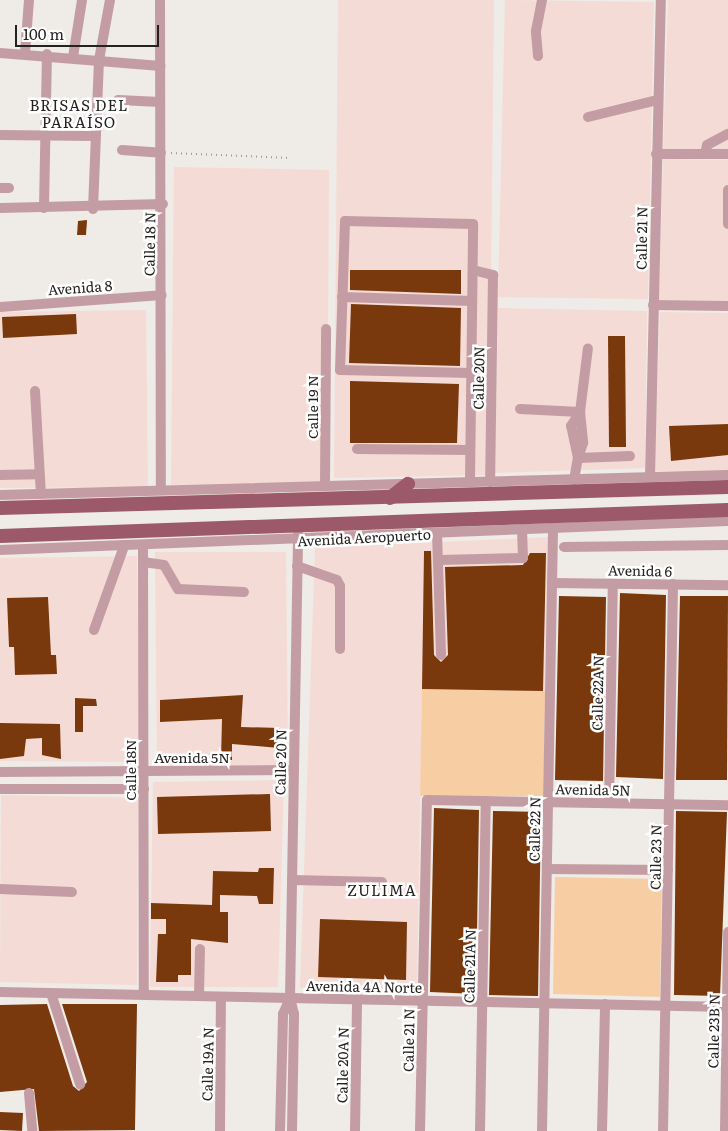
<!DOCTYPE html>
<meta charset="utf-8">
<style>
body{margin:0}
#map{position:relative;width:728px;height:1131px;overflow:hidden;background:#efebe7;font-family:Literata,serif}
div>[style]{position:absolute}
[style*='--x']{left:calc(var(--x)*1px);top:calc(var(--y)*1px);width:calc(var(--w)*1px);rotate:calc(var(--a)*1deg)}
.industrial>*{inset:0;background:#f5dbd5}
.green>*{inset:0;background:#f7cea4}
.building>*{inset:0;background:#7a390c}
.path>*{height:2px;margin-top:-1px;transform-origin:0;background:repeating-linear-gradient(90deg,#9c9996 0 1px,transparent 0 5px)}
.minor>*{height:10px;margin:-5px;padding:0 5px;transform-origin:5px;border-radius:5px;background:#c49da4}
.major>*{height:14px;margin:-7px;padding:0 7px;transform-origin:7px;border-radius:7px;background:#9c5a68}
span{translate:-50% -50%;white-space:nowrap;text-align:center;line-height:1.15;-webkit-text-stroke:5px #fff;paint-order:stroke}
.street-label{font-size:14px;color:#242221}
.neighbourhood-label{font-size:15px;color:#242221;letter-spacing:1px}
.scale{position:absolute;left:15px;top:25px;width:144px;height:22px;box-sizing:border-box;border:2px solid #242221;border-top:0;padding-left:6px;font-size:15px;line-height:18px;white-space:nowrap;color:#242221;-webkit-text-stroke:4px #fff;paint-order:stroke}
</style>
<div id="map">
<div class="industrial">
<i style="clip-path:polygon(338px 0,494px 0,489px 475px,334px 478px)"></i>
<i style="clip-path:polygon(505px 0,654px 2px,648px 299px,498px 297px)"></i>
<i style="clip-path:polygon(668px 0,728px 0,728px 149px,663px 149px)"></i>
<i style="clip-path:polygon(663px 159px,728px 160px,728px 301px,659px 300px)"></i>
<i style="clip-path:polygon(174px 167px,329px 170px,327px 481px,171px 485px)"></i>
<i style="clip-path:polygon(498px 308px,647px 311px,645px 468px,495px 473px)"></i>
<i style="clip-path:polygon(146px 310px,148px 487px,0 488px,0 312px)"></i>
<i style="clip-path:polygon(660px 312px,728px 313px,728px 471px,654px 471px)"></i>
<i style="clip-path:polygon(548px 537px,545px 691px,422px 689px,417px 990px,300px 988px,315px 548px)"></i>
<i style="clip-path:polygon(155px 552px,286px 552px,288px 765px,157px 765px)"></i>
<i style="clip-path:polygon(137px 556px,140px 762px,0 761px,0 558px)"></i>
<i style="clip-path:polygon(284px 780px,278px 987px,150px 987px,153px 782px)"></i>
<i style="clip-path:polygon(1px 795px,138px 798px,137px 985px,0 982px)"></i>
</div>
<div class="green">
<i style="clip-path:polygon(422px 689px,545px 691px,544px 796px,420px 796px)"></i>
<i style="clip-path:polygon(555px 877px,662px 879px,660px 997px,553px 994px)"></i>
</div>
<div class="building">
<i style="clip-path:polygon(87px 220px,86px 235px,77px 235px,78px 221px)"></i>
<i style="clip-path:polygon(350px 270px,461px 270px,461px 294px,350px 290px)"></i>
<i style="clip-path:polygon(351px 304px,461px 308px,460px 366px,349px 363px)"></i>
<i style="clip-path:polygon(76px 314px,77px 334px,3px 338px,2px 317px)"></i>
<i style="clip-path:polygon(608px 336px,625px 336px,626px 447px,609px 447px)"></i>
<i style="clip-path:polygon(350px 381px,459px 384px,457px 443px,350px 443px)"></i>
<i style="clip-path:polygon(728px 424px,728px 455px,671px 461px,669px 426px)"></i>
<i style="clip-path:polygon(424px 551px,431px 551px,434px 655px,441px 662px,448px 655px,445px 567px,523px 565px,530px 553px,546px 553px,543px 691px,422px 689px)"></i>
<i style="clip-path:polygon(620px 593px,666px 595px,663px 779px,616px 777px)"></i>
<i style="clip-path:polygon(559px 596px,606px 597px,603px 781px,555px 780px)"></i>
<i style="clip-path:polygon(680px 596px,728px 596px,727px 780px,676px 780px)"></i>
<i style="clip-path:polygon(48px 597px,51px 655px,56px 655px,57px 674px,15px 675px,14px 647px,9px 647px,7px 598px)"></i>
<i style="clip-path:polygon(243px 695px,241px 727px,280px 728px,279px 748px,232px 744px,232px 760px,221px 760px,222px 719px,160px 722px,160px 700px)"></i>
<i style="clip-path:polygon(75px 698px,96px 699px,97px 706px,83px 706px,83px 732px,75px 732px)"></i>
<i style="clip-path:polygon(0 723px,60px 724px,61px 759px,42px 755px,42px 738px,26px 739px,24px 756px,0 759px)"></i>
<i style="clip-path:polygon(270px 794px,271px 831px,158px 834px,157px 797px)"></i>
<i style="clip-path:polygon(434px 808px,479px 810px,476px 994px,430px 992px)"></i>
<i style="clip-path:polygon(493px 811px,541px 812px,538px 996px,489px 995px)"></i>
<i style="clip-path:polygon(676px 811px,727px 812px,720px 996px,674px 995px)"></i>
<i style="clip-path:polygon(259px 868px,274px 868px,273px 904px,259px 904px,257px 896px,220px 895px,220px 912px,228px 912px,228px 943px,191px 939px,191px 975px,178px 975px,178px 982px,156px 982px,158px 934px,166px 934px,166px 919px,151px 919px,151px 903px,212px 905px,213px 871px,258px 872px)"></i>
<i style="clip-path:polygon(320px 919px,407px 922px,406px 980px,318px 977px)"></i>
<i style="clip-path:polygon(47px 1004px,73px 1086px,79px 1091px,87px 1082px,62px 1004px,137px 1004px,135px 1130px,39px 1131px,34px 1089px,0 1092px,0 1005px)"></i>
<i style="clip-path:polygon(0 1112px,23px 1113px,22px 1131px,0 1130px)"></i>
</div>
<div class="path">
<i style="--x:171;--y:153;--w:120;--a:2.4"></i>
</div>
<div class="minor">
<i style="--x:160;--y:0;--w:489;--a:89.9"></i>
<i style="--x:0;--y:53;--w:161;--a:4.6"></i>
<i style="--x:25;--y:53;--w:53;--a:-85.7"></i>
<i style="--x:538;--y:56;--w:25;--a:-95"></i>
<i style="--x:536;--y:31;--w:32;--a:-79"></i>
<i style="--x:73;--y:57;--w:58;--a:-81"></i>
<i style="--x:118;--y:100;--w:42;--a:2.7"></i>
<i style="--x:588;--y:117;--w:72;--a:-13.7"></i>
<i style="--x:0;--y:135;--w:94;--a:0.6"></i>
<i style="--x:122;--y:150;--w:39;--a:4"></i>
<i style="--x:656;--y:154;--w:72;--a:0"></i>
<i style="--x:705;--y:154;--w:9;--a:-77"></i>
<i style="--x:707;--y:145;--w:24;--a:-28"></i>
<i style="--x:0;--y:188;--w:9;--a:0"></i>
<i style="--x:728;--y:190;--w:34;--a:90"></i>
<i style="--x:0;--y:208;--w:163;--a:-1.4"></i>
<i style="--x:44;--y:208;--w:154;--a:-88.9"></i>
<i style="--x:93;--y:209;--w:149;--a:-87.7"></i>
<i style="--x:99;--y:60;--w:61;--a:-79.6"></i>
<i style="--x:473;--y:270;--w:21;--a:14"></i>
<i style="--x:493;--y:275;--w:207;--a:90.8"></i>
<i style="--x:342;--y:297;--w:130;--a:1.8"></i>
<i style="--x:653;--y:305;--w:75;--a:0.8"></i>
<i style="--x:0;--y:307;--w:162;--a:-4.2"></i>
<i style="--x:35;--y:391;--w:103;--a:86.7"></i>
<i style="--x:520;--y:409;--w:60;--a:2.9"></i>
<i style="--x:580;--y:412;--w:31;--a:84"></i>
<i style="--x:583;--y:443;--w:16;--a:108"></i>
<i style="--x:578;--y:458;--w:52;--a:-2.2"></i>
<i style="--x:357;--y:449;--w:113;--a:0.5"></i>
<i style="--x:0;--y:475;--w:39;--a:-1"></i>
<i style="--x:650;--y:477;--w:477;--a:-88.7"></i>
<i style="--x:574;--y:480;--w:22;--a:-80"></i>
<i style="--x:578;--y:458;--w:33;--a:-102"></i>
<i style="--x:571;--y:426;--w:17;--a:-57"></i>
<i style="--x:580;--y:412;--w:64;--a:-82.9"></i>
<i style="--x:470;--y:482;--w:258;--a:-89.3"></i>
<i style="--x:473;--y:224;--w:128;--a:-178.7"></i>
<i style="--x:345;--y:221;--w:149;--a:91.9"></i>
<i style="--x:340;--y:370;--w:131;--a:1.3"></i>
<i style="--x:325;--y:485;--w:156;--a:-89.6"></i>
<i style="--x:0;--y:495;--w:728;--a:-1.57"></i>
<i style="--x:437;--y:533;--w:122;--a:88.1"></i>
<i style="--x:143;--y:545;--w:450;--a:89.9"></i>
<i style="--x:564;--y:547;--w:164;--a:-0.7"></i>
<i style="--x:0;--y:550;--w:729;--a:-2.28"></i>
<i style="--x:439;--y:560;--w:84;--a:-1.4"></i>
<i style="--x:523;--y:558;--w:29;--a:-92"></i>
<i style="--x:143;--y:562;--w:21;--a:8"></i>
<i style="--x:164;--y:565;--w:28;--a:60"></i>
<i style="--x:178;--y:589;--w:66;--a:2.6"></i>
<i style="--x:297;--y:566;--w:42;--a:19.3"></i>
<i style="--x:337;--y:580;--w:7;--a:63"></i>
<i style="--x:340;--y:586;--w:63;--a:90"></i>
<i style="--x:552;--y:583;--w:176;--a:0.7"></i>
<i style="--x:94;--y:630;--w:89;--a:-70.3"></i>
<i style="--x:0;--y:772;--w:294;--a:-0.4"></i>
<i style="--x:0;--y:789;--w:144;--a:0"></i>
<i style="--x:609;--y:803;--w:219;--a:-89"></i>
<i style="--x:547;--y:869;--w:121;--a:0.5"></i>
<i style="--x:292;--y:880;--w:90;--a:1.3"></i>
<i style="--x:0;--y:889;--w:72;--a:2.4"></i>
<i style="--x:0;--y:992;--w:728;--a:1.18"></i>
<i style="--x:51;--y:993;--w:96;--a:72.3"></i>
<i style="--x:199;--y:996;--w:47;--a:-88.8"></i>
<i style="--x:29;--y:1093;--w:38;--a:85"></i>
<i style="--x:220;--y:1131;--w:134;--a:-89.6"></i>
<i style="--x:280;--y:1131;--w:117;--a:-88.5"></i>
<i style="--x:283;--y:1014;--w:17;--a:-66"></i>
<i style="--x:292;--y:1131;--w:117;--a:-89"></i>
<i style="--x:294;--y:1014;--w:16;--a:-104"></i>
<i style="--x:290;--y:998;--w:465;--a:-89"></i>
<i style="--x:355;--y:1131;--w:132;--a:-89.1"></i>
<i style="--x:420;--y:1131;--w:331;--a:-88.8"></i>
<i style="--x:427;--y:800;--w:301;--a:1"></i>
<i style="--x:480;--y:1131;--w:330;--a:-89"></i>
<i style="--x:542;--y:1131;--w:603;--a:-88.95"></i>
<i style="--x:602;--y:1131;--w:127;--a:-88.6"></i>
<i style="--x:663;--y:1131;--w:547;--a:-88.95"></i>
<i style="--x:725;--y:1131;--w:199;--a:-89.1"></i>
</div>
<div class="major">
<i style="--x:390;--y:498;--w:23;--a:-38"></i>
<i style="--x:0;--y:508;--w:728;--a:-1.65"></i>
<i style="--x:0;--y:536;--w:728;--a:-2.05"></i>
</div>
<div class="street-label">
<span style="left:641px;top:238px;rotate:-89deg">Calle 21 N</span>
<span style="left:149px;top:244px;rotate:-89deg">Calle 18 N</span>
<span style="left:80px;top:287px;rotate:-4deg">Avenida 8</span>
<span style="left:478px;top:378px;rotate:-89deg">Calle 20N</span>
<span style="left:312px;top:407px;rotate:-90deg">Calle 19 N</span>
<span style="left:364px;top:537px;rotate:-3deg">Avenida Aeropuerto</span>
<span style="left:640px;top:570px;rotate:1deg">Avenida 6</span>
<span style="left:597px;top:693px;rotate:-89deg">Calle 22A N</span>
<span style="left:192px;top:757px">Avenida 5N</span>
<span style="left:280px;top:762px;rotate:-89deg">Calle 20 N</span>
<span style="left:130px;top:770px;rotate:-90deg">Calle 18N</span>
<span style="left:593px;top:789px;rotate:1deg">Avenida 5N</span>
<span style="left:534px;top:829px;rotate:-89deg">Calle 22 N</span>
<span style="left:655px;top:857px;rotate:-89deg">Calle 23 N</span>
<span style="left:469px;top:966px;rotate:-89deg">Calle 21A N</span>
<span style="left:364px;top:986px;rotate:1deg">Avenida 4A Norte</span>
<span style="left:713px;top:1031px;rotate:-89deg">Calle 23B N</span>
<span style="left:408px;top:1040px;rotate:-89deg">Calle 21 N</span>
<span style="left:207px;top:1064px;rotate:-89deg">Calle 19A N</span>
<span style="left:342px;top:1065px;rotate:-89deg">Calle 20A N</span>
</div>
<div class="neighbourhood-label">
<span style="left:79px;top:113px">BRISAS DEL<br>PARAÍSO</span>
<span style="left:382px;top:890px">ZULIMA</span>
</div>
<div class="scale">100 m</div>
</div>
